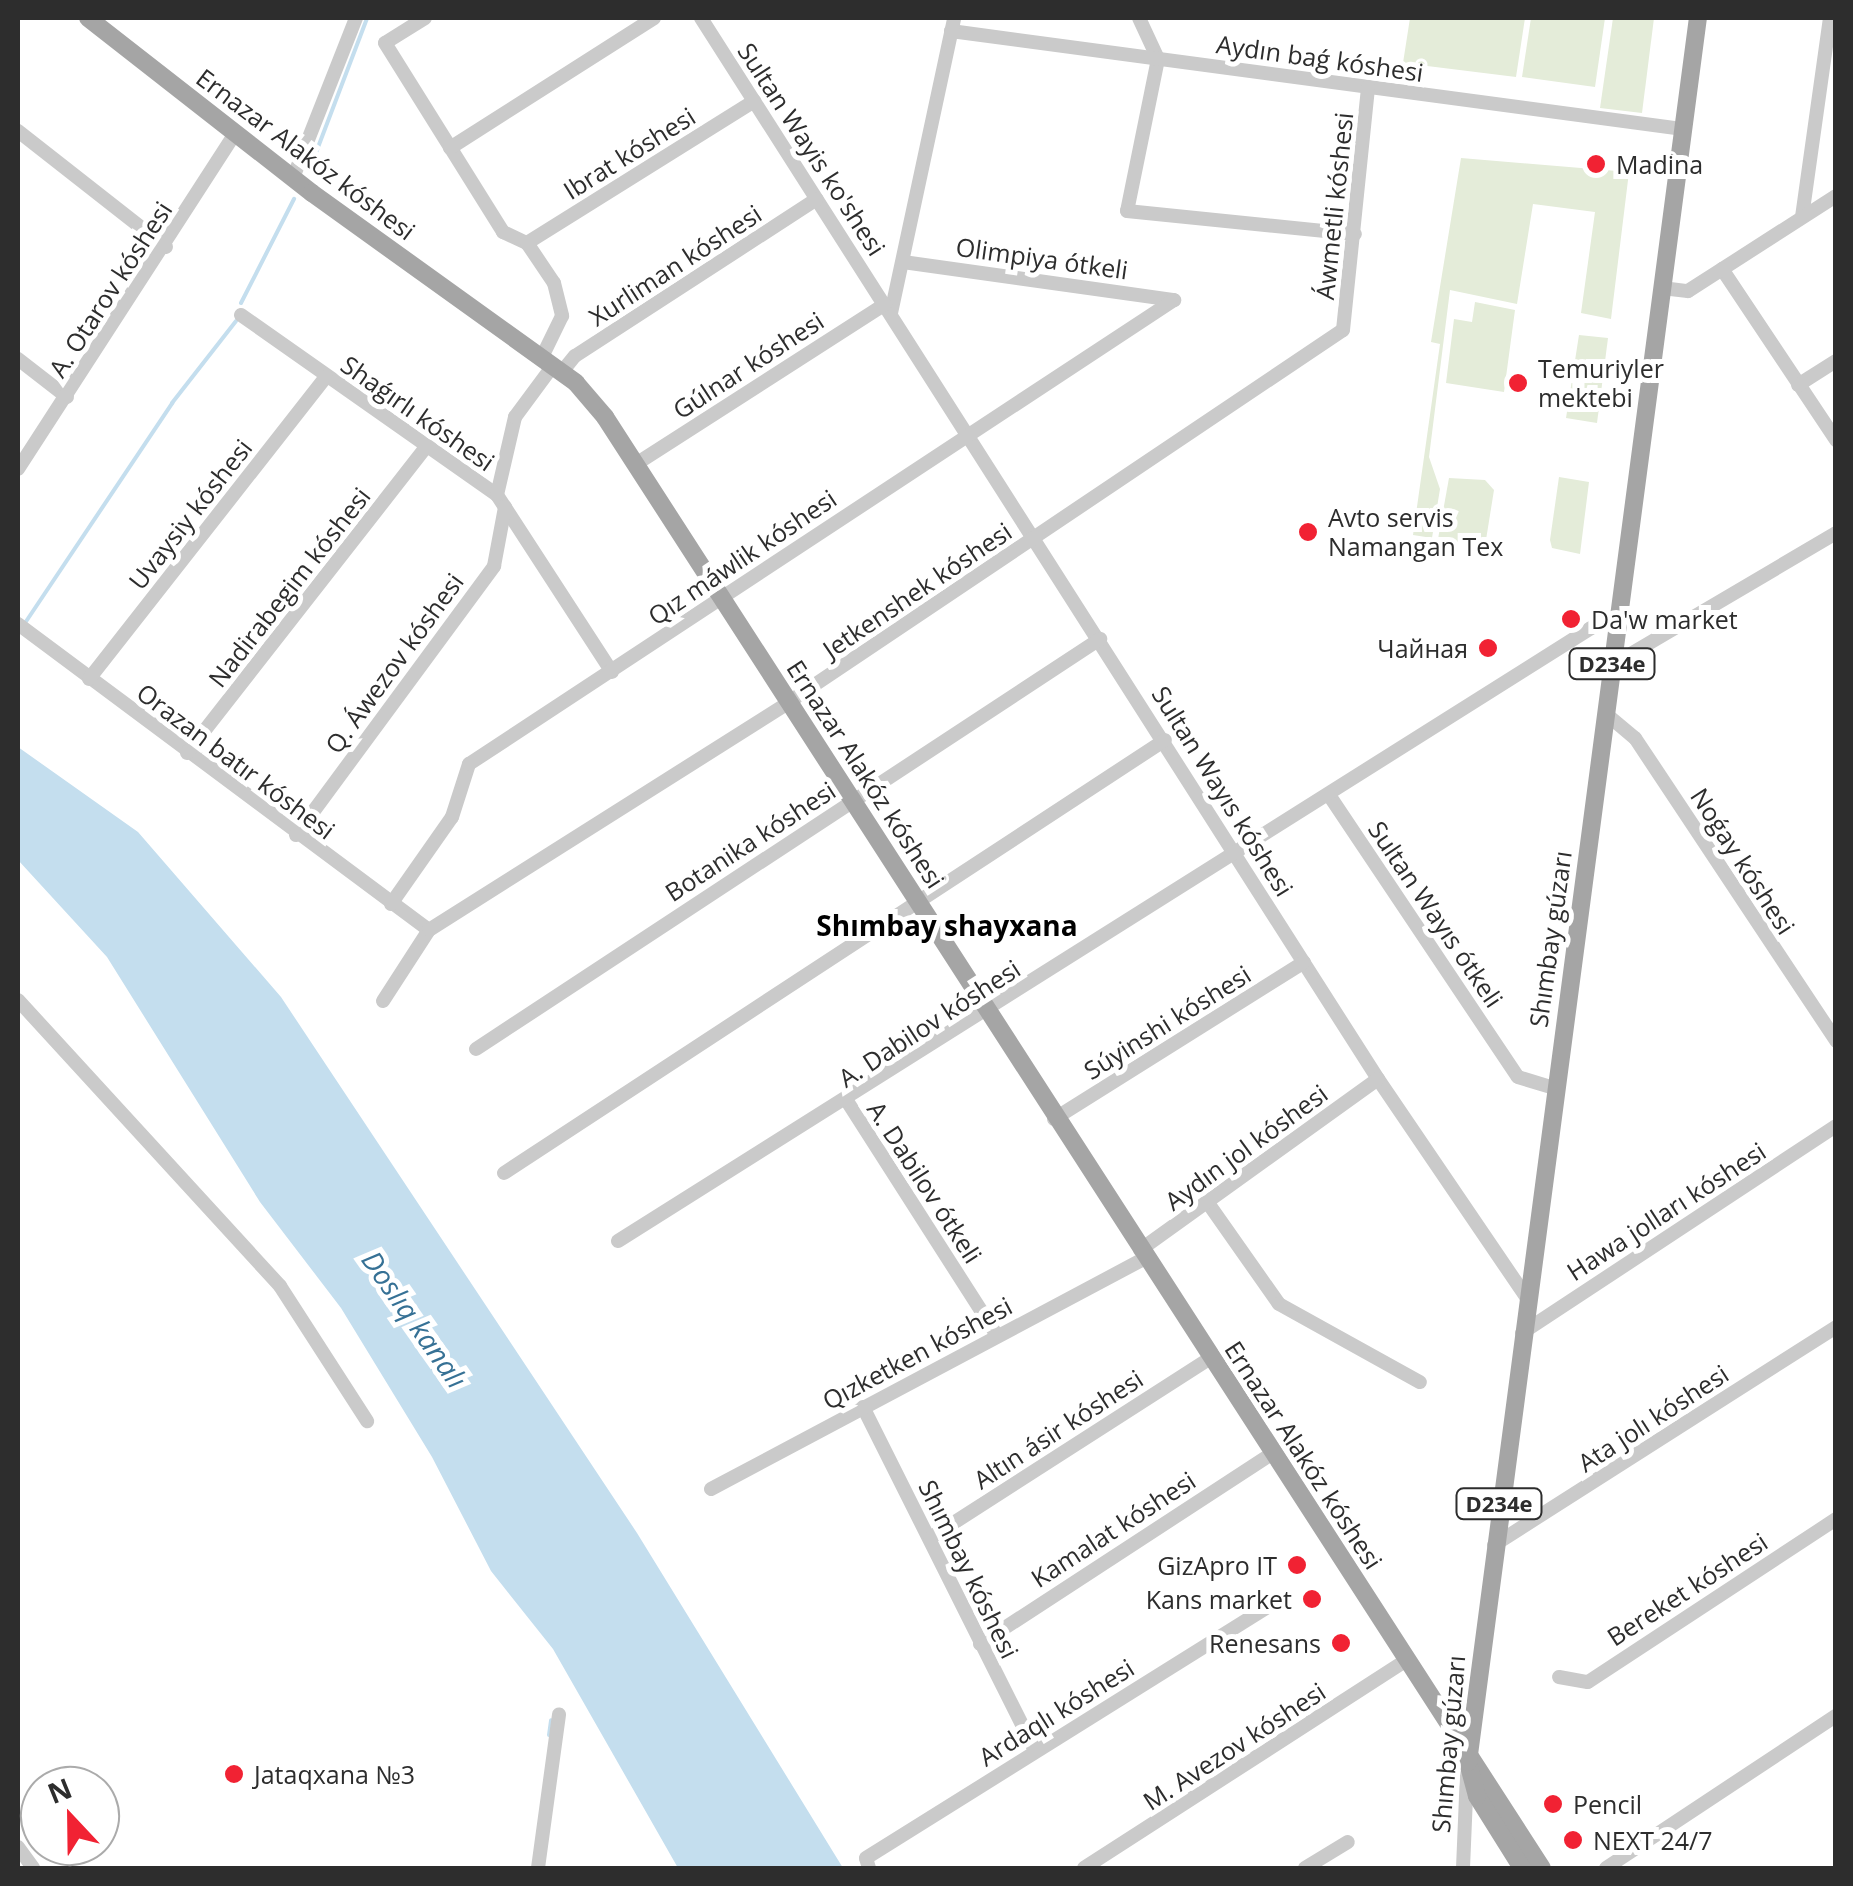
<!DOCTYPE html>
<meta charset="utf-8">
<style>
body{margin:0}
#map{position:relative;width:1853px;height:1886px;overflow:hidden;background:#fff;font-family:"Open Sans",sans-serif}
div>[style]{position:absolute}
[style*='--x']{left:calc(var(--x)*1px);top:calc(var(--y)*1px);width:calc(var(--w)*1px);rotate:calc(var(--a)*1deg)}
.green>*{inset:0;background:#e4ecd9}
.water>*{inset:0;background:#c4deee}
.stream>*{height:4px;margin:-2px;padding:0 2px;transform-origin:2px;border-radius:2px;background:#c4deee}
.minor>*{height:14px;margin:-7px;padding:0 7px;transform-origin:7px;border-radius:7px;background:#cacaca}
.major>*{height:18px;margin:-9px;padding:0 9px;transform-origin:9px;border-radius:9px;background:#a5a5a5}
.dots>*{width:28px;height:28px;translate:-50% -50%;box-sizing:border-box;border:5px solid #fff;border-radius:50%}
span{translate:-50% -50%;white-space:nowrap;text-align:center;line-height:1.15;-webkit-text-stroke:10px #fff;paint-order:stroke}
.shield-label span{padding:2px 8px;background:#fff;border:2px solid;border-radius:8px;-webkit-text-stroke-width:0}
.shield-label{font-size:22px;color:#2d2d2d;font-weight:700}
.street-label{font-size:25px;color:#2d2d2d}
.poi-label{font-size:25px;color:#2d2d2d}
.left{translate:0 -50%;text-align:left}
.right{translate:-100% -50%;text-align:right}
.neighbourhood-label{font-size:28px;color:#000;font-weight:700}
.water-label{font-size:28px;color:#367195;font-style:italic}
.frame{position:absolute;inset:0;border:20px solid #2d2d2d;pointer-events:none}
.north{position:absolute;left:20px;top:1766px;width:100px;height:100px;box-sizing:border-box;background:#fff;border:2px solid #ababab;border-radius:50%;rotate:338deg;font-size:28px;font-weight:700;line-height:40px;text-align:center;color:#2d2d2d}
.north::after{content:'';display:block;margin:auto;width:35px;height:45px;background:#f12233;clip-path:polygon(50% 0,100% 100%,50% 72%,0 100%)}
</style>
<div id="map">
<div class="green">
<i style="clip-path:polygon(1410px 18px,1525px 18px,1516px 77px,1403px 63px)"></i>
<i style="clip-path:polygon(1531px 18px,1605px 18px,1595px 87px,1522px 77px)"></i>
<i style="clip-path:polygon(1613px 18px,1654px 18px,1642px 113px,1600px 108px)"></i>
<i style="clip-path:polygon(1461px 158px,1629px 172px,1611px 319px,1581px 313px,1595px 212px,1533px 204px,1517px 304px,1450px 290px,1429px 457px,1440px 489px,1432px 538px,1413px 535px,1440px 344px,1431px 342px)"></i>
<i style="clip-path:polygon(1475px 302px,1515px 310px,1504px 392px,1446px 383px,1454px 319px,1472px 322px)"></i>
<i style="clip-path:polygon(1579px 335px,1608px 338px,1597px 423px,1566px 418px)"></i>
<i style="clip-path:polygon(1559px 477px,1589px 482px,1580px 554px,1552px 548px,1550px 540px)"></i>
<i style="clip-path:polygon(1449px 478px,1485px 480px,1494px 490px,1485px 546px,1438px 539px)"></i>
</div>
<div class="water">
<i style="clip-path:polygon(18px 747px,138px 832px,281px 997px,637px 1533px,843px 1868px,678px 1868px,553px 1649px,491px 1571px,432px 1457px,341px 1308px,260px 1202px,107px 957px,18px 860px)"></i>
</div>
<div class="stream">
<i style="--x:309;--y:171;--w:164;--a:-69.2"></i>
<i style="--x:241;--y:303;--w:117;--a:-63"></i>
<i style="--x:25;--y:623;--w:265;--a:-56.2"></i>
<i style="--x:172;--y:403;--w:104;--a:-52"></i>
<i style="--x:549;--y:1735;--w:15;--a:-82"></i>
</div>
<div class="minor">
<i style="--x:425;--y:18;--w:47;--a:148"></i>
<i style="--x:385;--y:43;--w:223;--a:58"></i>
<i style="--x:503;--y:232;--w:26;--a:25"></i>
<i style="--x:527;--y:243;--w:48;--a:56"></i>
<i style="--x:554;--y:283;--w:34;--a:76"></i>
<i style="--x:562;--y:316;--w:48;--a:116"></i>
<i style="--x:701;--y:18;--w:1259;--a:57.46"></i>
<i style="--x:1378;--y:1079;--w:265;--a:55.8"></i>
<i style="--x:1139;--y:18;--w:45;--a:65.1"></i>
<i style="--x:1158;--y:59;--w:155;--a:101.5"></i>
<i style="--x:1127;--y:211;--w:229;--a:5.8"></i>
<i style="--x:951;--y:31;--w:739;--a:7.63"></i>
<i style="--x:18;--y:131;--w:188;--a:38.1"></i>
<i style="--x:450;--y:148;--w:242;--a:-32.5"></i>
<i style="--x:293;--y:178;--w:172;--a:-68.5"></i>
<i style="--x:1802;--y:217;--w:201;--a:-82"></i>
<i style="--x:527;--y:243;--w:268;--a:-32"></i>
<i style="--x:903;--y:262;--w:274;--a:8"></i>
<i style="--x:1722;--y:269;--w:206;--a:56.3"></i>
<i style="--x:1662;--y:288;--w:26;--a:7"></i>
<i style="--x:1688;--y:291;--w:176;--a:-32.7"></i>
<i style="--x:891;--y:313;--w:302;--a:-77.9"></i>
<i style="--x:241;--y:315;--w:313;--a:35.1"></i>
<i style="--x:497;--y:495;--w:211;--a:57"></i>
<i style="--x:18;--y:359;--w:62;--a:37.8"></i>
<i style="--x:561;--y:373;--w:22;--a:-51"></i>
<i style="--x:575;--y:356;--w:288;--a:-33"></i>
<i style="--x:1798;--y:385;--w:45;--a:-32.3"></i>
<i style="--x:636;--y:464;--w:296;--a:-32.7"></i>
<i style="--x:18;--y:469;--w:401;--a:-57.1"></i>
<i style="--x:497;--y:495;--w:80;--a:-77"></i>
<i style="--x:515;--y:417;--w:62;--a:-53.5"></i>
<i style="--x:18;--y:624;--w:512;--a:36.67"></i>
<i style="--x:1612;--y:665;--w:260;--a:-30.5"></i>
<i style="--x:89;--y:679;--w:384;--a:-51.9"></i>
<i style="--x:1605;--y:713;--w:39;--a:40"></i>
<i style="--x:1635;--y:738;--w:364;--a:56.4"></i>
<i style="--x:187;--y:753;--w:387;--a:-52"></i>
<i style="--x:1329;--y:795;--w:339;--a:56.2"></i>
<i style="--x:1518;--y:1077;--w:39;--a:17"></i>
<i style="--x:296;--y:835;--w:334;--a:-53.6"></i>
<i style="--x:494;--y:566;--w:60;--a:-79.4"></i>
<i style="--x:391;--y:904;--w:106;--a:-55"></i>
<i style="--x:452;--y:817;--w:56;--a:-72.2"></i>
<i style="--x:469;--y:764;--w:844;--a:-33.35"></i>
<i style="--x:18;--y:1000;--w:388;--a:47.5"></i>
<i style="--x:280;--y:1286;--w:161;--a:57.2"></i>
<i style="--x:383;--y:1001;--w:85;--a:-57.1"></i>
<i style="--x:429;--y:930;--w:426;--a:-32.3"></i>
<i style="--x:789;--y:702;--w:667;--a:-33.88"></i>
<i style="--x:1343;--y:330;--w:244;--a:-84.1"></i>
<i style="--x:476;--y:1049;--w:747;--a:-33.31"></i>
<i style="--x:847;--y:1101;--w:279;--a:57.4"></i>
<i style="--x:1054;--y:1119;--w:295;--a:-32.1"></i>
<i style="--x:504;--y:1173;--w:790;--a:-33.23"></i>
<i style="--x:1208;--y:1203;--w:123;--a:54.9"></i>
<i style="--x:1279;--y:1304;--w:161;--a:29"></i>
<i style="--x:618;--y:1241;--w:1150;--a:-32.21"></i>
<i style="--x:1591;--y:628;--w:29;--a:-22"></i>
<i style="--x:1140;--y:1250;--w:293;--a:-35.7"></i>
<i style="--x:1522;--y:1333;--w:376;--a:-33.4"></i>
<i style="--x:863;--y:1407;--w:385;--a:63.4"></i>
<i style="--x:711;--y:1489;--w:492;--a:-28"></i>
<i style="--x:930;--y:1538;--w:333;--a:-32.7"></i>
<i style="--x:1494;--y:1545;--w:406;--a:-32.5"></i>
<i style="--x:980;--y:1644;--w:348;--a:-33.1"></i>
<i style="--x:1559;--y:1677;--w:29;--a:10"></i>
<i style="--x:1588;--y:1682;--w:297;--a:-33.3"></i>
<i style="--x:18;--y:1847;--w:26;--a:54"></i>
<i style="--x:538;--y:1868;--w:155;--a:-82.2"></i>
<i style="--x:869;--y:1868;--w:10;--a:-107"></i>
<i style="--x:866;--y:1858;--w:476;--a:-32"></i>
<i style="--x:1084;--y:1868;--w:384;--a:-32.8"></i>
<i style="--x:1305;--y:1868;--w:50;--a:-31.2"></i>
<i style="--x:1463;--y:1868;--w:94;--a:-87.6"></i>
<i style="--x:1606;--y:1868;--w:276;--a:-33.5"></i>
</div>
<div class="major">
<i style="--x:88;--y:18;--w:284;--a:38"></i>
<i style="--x:312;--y:193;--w:325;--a:35.7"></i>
<i style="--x:576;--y:383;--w:45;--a:49.5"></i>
<i style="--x:605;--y:417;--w:1727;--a:57.15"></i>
<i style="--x:1522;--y:1868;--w:85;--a:-122"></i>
<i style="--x:1477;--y:1796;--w:35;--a:-105"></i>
<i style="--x:1468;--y:1762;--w:1759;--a:-82.49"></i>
</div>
<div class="dots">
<i style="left:1596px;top:164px;background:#f12233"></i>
<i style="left:1518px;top:383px;background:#f12233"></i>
<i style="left:1308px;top:532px;background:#f12233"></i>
<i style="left:1571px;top:619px;background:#f12233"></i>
<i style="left:1488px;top:648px;background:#f12233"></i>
<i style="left:1297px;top:1565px;background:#f12233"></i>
<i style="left:1312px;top:1599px;background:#f12233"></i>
<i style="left:1341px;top:1643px;background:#f12233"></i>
<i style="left:234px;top:1774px;background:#f12233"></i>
<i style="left:1553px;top:1804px;background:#f12233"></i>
<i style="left:1573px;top:1840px;background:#f12233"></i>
</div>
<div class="shield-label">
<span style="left:1612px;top:664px">D234e</span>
<span style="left:1499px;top:1504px">D234e</span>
</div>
<div class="street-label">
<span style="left:1320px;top:58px;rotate:8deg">Aydın baǵ kóshesi</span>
<span style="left:812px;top:149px;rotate:57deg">Sultan Wayis ko'shesi</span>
<span style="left:629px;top:153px;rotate:-32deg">Ibrat kóshesi</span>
<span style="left:306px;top:154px;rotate:37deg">Ernazar Alakóz kóshesi</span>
<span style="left:1334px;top:206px;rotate:-84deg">Áwmetli kóshesi</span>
<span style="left:1042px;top:258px;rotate:8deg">Olimpiya ótkeli</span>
<span style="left:675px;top:265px;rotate:-33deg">Xurliman kóshesi</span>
<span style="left:110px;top:289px;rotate:-57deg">A. Otarov kóshesi</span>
<span style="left:748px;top:365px;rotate:-33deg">Gúlnar kóshesi</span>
<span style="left:418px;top:413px;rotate:35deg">Shaǵırlı kóshesi</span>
<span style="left:190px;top:514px;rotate:-52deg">Uvaysiy kóshesi</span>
<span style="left:742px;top:557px;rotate:-34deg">Qız máwlik kóshesi</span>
<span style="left:289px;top:587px;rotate:-52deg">Nadirabegim kóshesi</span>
<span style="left:917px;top:590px;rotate:-34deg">Jetkenshek kóshesi</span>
<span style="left:394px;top:663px;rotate:-54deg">Q. Áwezov kóshesi</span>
<span style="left:236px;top:761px;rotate:37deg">Orazan batır kóshesi</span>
<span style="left:866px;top:774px;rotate:57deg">Ernazar Alakóz kóshesi</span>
<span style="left:1223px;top:791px;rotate:58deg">Sultan Wayıs kóshesi</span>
<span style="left:750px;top:841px;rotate:-33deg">Botanika kóshesi</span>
<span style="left:1743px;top:861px;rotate:57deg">Noǵay kóshesi</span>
<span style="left:1436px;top:914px;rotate:56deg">Sultan Wayıs ótkeli</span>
<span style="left:1550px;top:939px;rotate:-82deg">Shımbay gúzarı</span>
<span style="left:1167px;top:1022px;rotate:-32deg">Súyinshi kóshesi</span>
<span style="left:929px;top:1023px;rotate:-33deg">A. Dabilov kóshesi</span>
<span style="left:1246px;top:1147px;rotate:-36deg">Aydın jol kóshesi</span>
<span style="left:925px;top:1182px;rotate:57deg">A. Dabilov ótkeli</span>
<span style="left:1666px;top:1211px;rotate:-33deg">Hawa jolları kóshesi</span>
<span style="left:917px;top:1353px;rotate:-28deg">Qızketken kóshesi</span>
<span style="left:1653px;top:1418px;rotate:-33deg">Ata jolı kóshesi</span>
<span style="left:1058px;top:1429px;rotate:-33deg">Altın ásir kóshesi</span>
<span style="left:1304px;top:1455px;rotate:57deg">Ernazar Alakóz kóshesi</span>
<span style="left:1113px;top:1529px;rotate:-33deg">Kamalat kóshesi</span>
<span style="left:969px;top:1569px;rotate:64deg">Shımbay kóshesi</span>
<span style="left:1687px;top:1589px;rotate:-33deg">Bereket kóshesi</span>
<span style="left:1056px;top:1712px;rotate:-32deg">Ardaqlı kóshesi</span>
<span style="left:1448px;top:1744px;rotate:-85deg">Shımbay gúzarı</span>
<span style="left:1234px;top:1746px;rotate:-33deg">M. Avezov kóshesi</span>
</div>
<div class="poi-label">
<span class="left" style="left:1616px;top:164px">Madina</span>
<span class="left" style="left:1538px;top:383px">Temuriyler<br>mektebi</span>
<span class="left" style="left:1328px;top:532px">Avto servis<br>Namangan Tex</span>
<span class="left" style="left:1591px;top:619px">Da'w market</span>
<span class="right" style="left:1468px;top:648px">Чайная</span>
<span class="right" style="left:1277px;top:1565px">GizApro IT</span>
<span class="right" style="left:1292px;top:1599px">Kans market</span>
<span class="right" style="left:1321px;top:1643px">Renesans</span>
<span class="left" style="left:254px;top:1774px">Jataqxana №3</span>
<span class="left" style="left:1573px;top:1804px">Pencil</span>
<span class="left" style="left:1593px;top:1840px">NEXT 24/7</span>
</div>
<div class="neighbourhood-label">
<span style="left:947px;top:925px">Shımbay shayxana</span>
</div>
<div class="water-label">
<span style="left:415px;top:1319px;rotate:55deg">Doslıq kanalı</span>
</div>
<div class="frame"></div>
<div class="north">N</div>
</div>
